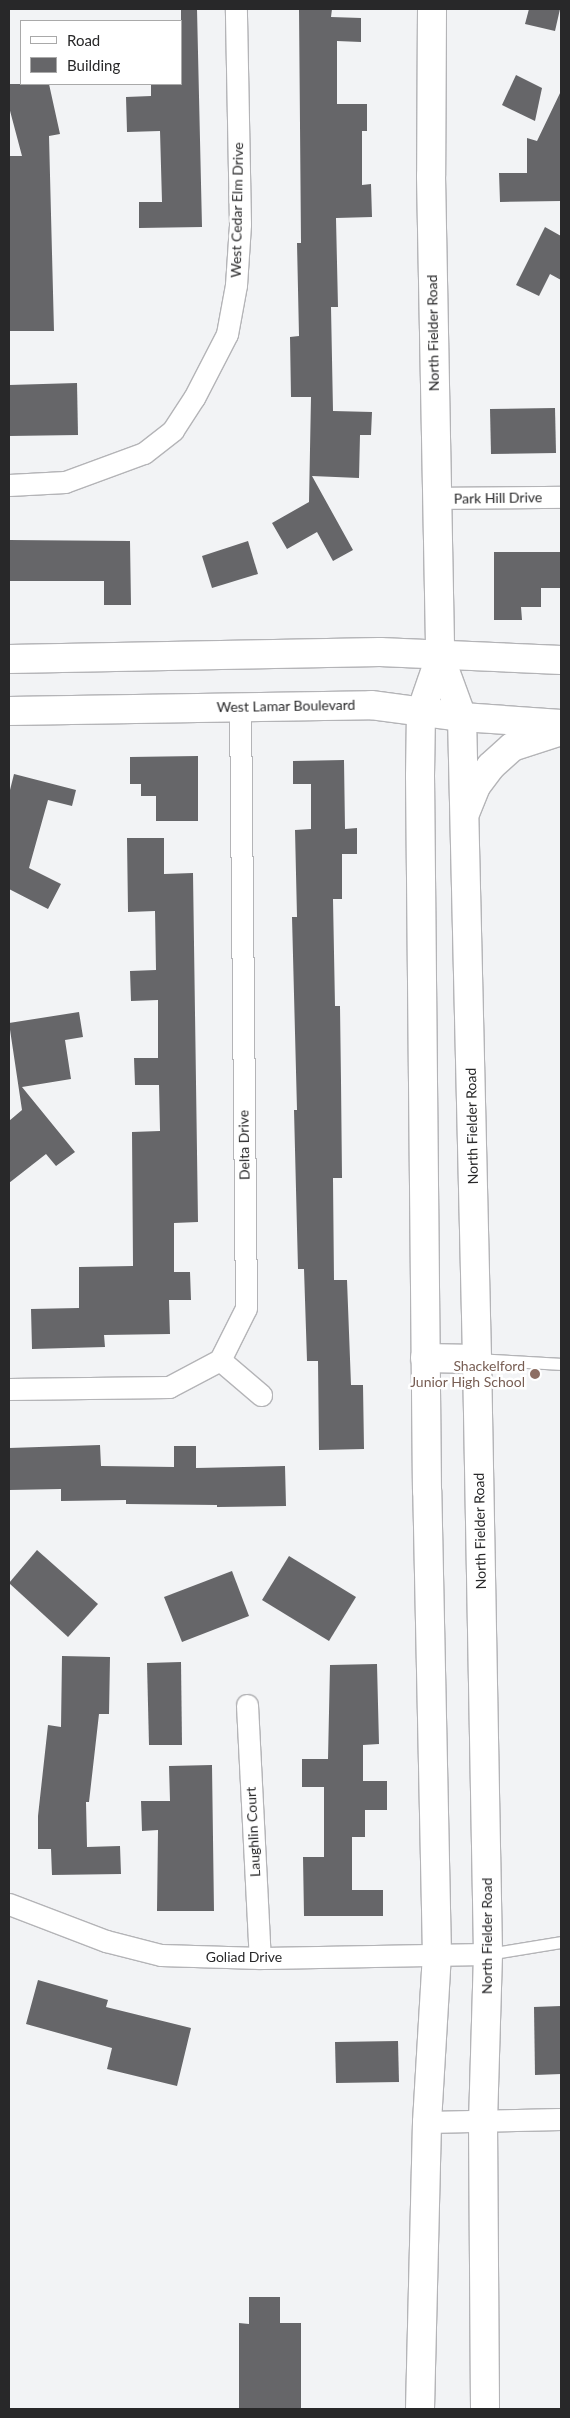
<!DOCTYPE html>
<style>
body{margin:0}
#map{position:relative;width:570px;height:2418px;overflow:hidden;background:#f2f3f5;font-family:Lato,sans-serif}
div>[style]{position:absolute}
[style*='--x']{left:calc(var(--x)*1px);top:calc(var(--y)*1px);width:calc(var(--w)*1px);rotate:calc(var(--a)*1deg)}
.building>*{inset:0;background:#666669}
.roads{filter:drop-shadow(1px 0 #b4b4b7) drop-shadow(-1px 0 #b4b4b7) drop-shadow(0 1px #b4b4b7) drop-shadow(0 -1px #b4b4b7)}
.service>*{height:11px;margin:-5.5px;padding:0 5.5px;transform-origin:5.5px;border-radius:5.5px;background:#fff}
.minor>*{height:21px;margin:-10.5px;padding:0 10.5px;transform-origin:10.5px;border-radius:10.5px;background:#fff}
.secondary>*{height:28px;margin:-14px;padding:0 14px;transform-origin:14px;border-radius:14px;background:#fff}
.dots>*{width:14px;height:14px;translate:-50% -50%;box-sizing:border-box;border:2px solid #fff;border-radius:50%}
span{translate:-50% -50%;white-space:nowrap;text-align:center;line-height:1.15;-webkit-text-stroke:5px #fff;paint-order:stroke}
.street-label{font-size:14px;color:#282829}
.education-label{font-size:14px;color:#785e54}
.right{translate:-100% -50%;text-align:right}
.frame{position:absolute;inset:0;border:10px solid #282829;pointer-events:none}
.legend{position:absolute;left:20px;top:20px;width:162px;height:65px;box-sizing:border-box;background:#fff;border:1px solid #a9a9a9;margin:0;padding:6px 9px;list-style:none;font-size:15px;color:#282829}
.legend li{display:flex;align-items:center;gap:10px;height:25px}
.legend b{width:25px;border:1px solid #a9a9a9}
</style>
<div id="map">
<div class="building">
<i style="clip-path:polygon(181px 9px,197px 9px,202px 227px,139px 228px,139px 202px,162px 202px,160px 131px,127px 132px,126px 97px,151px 96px,151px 84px,181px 84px)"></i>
<i style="clip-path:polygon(299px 9px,332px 9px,331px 17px,361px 18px,361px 42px,337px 41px,337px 104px,367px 104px,367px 131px,362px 131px,362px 185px,371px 184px,372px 217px,336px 218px,338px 307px,331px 307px,333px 411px,372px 412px,371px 435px,360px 435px,359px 478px,312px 476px,353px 550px,333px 561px,317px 532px,287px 549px,272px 523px,309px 502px,311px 397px,291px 397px,290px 337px,299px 336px,297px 243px,301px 243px)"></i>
<i style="clip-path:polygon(529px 9px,560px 9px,555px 31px,525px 24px)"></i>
<i style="clip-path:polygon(516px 75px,542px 88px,535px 121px,502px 105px)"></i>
<i style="clip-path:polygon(9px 84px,49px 84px,60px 134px,49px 136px,54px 331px,9px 331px,10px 156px,22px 156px,9px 107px)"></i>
<i style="clip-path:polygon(561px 91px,561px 201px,500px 202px,499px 173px,527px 173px,527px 138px,537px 141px)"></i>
<i style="clip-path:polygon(545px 227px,561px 236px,561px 280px,550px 274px,539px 296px,516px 285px)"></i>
<i style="clip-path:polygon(77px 383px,78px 435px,9px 436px,9px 385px)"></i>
<i style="clip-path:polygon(555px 408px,556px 453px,491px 454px,490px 409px)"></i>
<i style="clip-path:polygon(9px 540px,130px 541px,131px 605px,104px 605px,104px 581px,9px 581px)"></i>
<i style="clip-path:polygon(248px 541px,258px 574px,212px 588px,202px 556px)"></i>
<i style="clip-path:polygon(494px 552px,561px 552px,560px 588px,541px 588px,541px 607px,521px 607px,522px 620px,494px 620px)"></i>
<i style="clip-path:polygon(198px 756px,198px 821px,156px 821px,156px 796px,141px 796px,141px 784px,130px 784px,130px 757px)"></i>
<i style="clip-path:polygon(344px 760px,345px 829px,357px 828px,357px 854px,342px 854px,342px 899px,333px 899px,335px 1006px,340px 1006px,341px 1081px,342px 1178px,333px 1178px,334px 1280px,347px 1280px,351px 1385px,363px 1385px,364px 1449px,319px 1450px,318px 1361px,307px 1361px,304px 1269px,298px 1269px,294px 1110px,297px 1110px,292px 917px,297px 917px,295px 830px,311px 829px,311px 784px,293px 784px,293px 761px)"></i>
<i style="clip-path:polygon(14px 774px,76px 790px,72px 806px,48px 800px,29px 868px,61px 884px,48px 909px,9px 889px,9px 794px)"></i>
<i style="clip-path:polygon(127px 838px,164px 838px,164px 874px,193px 873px,198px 1222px,174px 1223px,174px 1272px,190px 1272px,191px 1300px,169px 1300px,170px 1334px,104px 1335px,105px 1347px,32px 1349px,31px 1309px,79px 1308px,79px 1267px,133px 1266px,132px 1132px,160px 1131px,159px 1085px,135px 1085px,134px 1058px,158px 1058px,158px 1000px,131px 1001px,130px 971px,156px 970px,155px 911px,128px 912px)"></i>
<i style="clip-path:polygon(79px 1012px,83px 1037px,65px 1040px,71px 1079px,22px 1087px,75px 1152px,56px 1166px,46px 1154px,9px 1183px,9px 1121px,22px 1110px,9px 1023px)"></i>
<i style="clip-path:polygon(100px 1445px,101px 1466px,174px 1467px,174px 1446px,196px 1446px,196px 1468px,285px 1466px,286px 1506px,217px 1507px,217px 1505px,126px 1504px,126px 1500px,61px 1501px,61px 1489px,9px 1490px,9px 1448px)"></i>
<i style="clip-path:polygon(37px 1550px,98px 1604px,68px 1637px,9px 1583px)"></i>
<i style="clip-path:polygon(289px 1556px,356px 1597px,329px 1641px,262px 1600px)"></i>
<i style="clip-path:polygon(232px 1571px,249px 1616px,182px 1642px,164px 1597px)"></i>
<i style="clip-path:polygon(62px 1656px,110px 1657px,109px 1714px,99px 1714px,89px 1802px,86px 1802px,87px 1847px,120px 1846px,121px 1874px,52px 1875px,51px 1849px,38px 1849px,38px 1816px,48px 1725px,61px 1727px)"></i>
<i style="clip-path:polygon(181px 1662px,182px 1745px,149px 1745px,147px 1663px)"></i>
<i style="clip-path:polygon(377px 1664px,379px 1744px,363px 1745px,363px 1781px,387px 1781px,387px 1810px,365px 1810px,365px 1837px,352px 1837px,352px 1890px,383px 1890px,383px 1916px,304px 1916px,303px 1857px,324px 1857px,324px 1787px,302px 1787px,302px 1759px,328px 1759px,330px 1665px)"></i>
<i style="clip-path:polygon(212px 1765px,214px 1911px,157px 1911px,158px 1830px,142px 1831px,141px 1801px,170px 1801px,169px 1766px)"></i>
<i style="clip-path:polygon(38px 1980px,108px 2000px,106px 2007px,191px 2028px,177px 2086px,107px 2069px,112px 2048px,26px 2024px)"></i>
<i style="clip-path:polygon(561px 2006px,561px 2074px,535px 2075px,534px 2007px)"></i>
<i style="clip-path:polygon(398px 2041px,399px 2082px,336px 2083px,335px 2042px)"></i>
<i style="clip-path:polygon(249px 2297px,280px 2297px,280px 2323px,301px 2323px,301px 2409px,239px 2409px,239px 2323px,249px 2324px)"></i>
</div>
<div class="roads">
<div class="service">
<i style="--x:477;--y:1359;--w:84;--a:3.4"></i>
<i style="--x:488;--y:1954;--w:74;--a:-9.3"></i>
</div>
<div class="minor">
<i style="--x:9;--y:485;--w:56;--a:-3.1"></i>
<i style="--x:65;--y:482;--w:84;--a:-20.2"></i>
<i style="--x:144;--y:453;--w:37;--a:-38"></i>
<i style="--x:173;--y:430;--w:38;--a:-57"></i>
<i style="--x:194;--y:398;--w:72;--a:-62.7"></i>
<i style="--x:227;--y:334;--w:50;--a:-79.6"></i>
<i style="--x:236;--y:285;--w:61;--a:-86.2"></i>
<i style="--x:240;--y:224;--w:215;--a:-91.1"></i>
<i style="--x:435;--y:498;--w:126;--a:-0.5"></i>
<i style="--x:220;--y:1360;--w:54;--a:40.5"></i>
<i style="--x:9;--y:1389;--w:160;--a:-0.7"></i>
<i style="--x:169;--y:1387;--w:58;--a:-27.9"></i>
<i style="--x:220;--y:1360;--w:58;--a:-63.4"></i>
<i style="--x:246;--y:1308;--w:602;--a:-90.57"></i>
<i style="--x:247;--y:1705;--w:253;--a:87.1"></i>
<i style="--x:9;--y:1904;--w:104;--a:20.9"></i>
<i style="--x:106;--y:1941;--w:57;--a:14.3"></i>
<i style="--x:161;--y:1955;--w:99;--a:1.7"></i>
<i style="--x:260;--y:1958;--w:228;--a:-1"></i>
<i style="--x:427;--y:2122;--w:134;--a:-1.3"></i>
</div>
<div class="secondary">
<i style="--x:432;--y:9;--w:167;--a:90.3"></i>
<i style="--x:431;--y:176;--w:481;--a:88.9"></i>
<i style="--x:440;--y:657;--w:64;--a:69.9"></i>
<i style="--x:462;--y:717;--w:642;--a:88.66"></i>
<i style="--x:477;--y:1359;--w:595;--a:88.94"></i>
<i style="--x:488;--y:1954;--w:167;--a:91.7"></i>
<i style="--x:483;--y:2121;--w:288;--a:89.6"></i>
<i style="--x:9;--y:659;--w:371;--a:-1.1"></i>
<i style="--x:380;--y:652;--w:181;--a:2.5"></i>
<i style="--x:9;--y:711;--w:362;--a:-0.9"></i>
<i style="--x:371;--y:705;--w:92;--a:7.5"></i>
<i style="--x:462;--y:717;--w:99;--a:4"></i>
<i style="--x:466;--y:811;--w:27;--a:-68"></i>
<i style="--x:476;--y:786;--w:25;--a:-53"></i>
<i style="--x:491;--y:766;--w:28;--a:-42"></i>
<i style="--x:512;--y:747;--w:52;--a:-18.1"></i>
<i style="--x:425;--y:1358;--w:52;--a:1.1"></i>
<i style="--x:420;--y:2409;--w:287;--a:-88.6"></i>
<i style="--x:427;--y:2122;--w:166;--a:-86.6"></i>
<i style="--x:437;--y:1956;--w:465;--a:-91.2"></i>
<i style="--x:427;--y:1491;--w:715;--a:-90.56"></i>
<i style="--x:420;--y:776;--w:64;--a:-89.1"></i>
<i style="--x:421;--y:712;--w:58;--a:-70.9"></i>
</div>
</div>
<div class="dots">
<i style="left:535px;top:1374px;background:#8d6e63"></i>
</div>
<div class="street-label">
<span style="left:237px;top:210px;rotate:-89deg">West Cedar Elm Drive</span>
<span style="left:433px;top:333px;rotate:-91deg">North Fielder Road</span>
<span style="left:498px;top:498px;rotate:-1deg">Park Hill Drive</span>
<span style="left:286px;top:706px;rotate:-1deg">West Lamar Boulevard</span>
<span style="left:472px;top:1126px;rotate:-91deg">North Fielder Road</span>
<span style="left:244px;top:1145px;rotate:-91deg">Delta Drive</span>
<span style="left:480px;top:1531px;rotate:-91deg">North Fielder Road</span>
<span style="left:253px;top:1832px;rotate:-93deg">Laughlin Court</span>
<span style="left:487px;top:1936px;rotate:-90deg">North Fielder Road</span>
<span style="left:244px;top:1957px">Goliad Drive</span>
</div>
<div class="education-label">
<span class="right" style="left:525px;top:1374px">Shackelford<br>Junior High School</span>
</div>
<div class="frame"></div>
<ul class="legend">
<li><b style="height:6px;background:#fff"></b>Road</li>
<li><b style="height:14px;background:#666669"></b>Building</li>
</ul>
</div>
